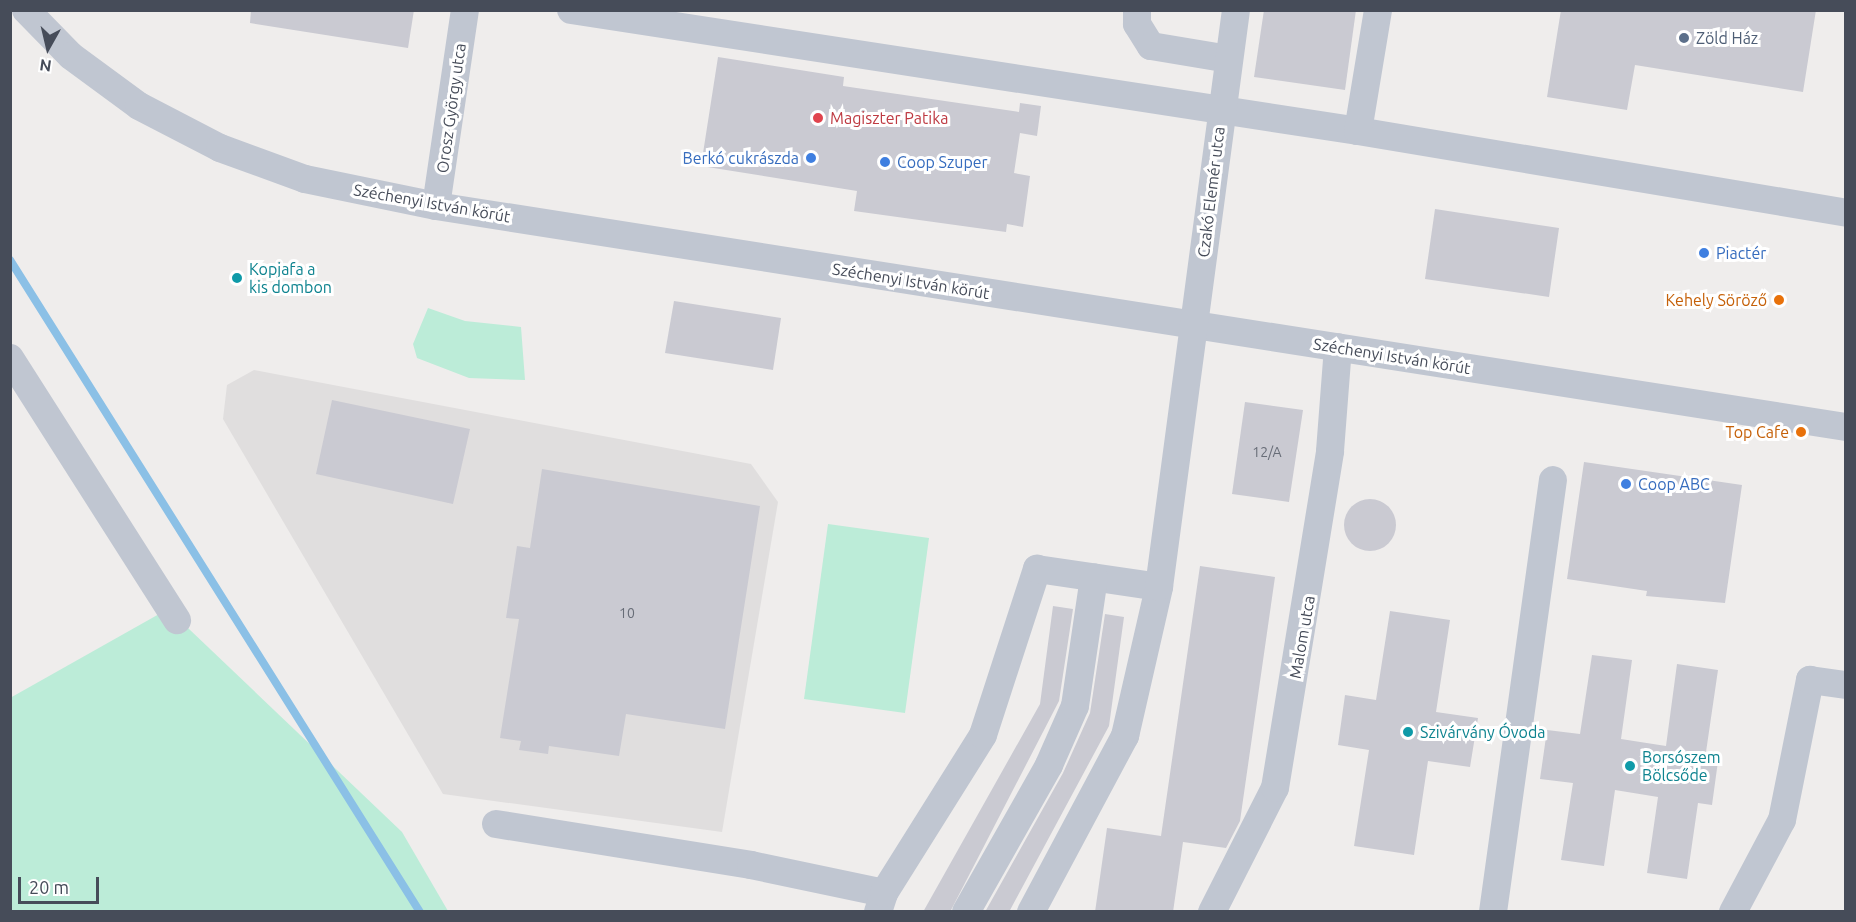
<!DOCTYPE html>
<meta charset="utf-8">
<style>
body{margin:0}
#map{position:relative;width:1856px;height:922px;overflow:hidden;background:#efedec;font-family:Ubuntu,sans-serif}
div>[style]{position:absolute}
[style*='--x']{left:calc(var(--x)*1px);top:calc(var(--y)*1px);width:calc(var(--w)*1px);rotate:calc(var(--a)*1deg)}
.education>*{inset:0;background:#e0dede}
.green>*{inset:0;background:#bcecd8}
.stream>*{height:8px;margin:-4px;padding:0 4px;transform-origin:4px;border-radius:4px;background:#8bc0e6}
.building>*{inset:0;background:#cacad2}
.round{border-radius:50%}
.minor>*{height:28px;margin:-14px;padding:0 14px;transform-origin:14px;border-radius:14px;background:#c0c6d1}
.dots>*{width:16px;height:16px;translate:-50% -50%;box-sizing:border-box;border:3px solid #fff;border-radius:50%}
span{translate:-50% -50%;white-space:nowrap;text-align:center;line-height:1.15;-webkit-text-stroke:6px #fff;paint-order:stroke}
.number-label{font-size:14px;color:#676c77}
.number-label span{-webkit-text-stroke-width:0}
.service-label{font-size:16px;color:#4e5e75}
.left{translate:0 -50%;text-align:left}
.street-label{font-size:16px;color:#464c59}
.health-label{font-size:16px;color:#be3a42}
.shop-label{font-size:16px;color:#366cbe}
.right{translate:-100% -50%;text-align:right}
.culture-label{font-size:16px;color:#0d838f}
.food-label{font-size:16px;color:#c56008}
.frame{position:absolute;inset:0;border:12px solid #464c59;pointer-events:none}
.north{position:absolute;left:18px;top:18px;width:60px;height:60px;-webkit-text-stroke:4px #fff;paint-order:stroke;rotate:188deg;font-size:16px;font-weight:700;line-height:24px;text-align:center;color:#464c59}
.north::after{content:'';display:block;margin:auto;width:21px;height:27px;background:#464c59;clip-path:polygon(50% 0,100% 100%,50% 72%,0 100%)}
.scale{position:absolute;left:18px;top:877px;width:81px;height:27px;box-sizing:border-box;border:3px solid #464c59;border-top:0;padding-left:8px;font-size:18px;line-height:21px;white-space:nowrap;color:#464c59;-webkit-text-stroke:4px #fff;paint-order:stroke}
</style>
<div id="map">
<div class="education">
<i style="clip-path:polygon(254px 370px,751px 464px,778px 502px,722px 832px,443px 794px,223px 419px,227px 385px)"></i>
</div>
<div class="green">
<i style="clip-path:polygon(428px 308px,465px 321px,521px 327px,525px 380px,469px 378px,417px 358px,413px 344px)"></i>
<i style="clip-path:polygon(828px 524px,929px 538px,905px 713px,804px 699px)"></i>
<i style="clip-path:polygon(168px 609px,402px 832px,448px 911px,11px 911px,10px 698px)"></i>
</div>
<div class="stream">
<i style="--x:10;--y:260;--w:770;--a:57.84"></i>
</div>
<div class="building">
<i style="clip-path:polygon(251px 10px,414px 10px,408px 48px,250px 23px)"></i>
<i style="clip-path:polygon(1264px 10px,1356px 10px,1345px 90px,1254px 77px)"></i>
<i style="clip-path:polygon(1561px 10px,1816px 10px,1803px 92px,1635px 65px,1627px 110px,1547px 97px)"></i>
<i style="clip-path:polygon(718px 57px,844px 77px,843px 86px,1019px 112px,1020px 103px,1041px 106px,1037px 136px,1020px 133px,1014px 173px,1030px 176px,1023px 227px,1007px 224px,1006px 232px,854px 211px,857px 191px,701px 166px)"></i>
<i style="clip-path:polygon(1435px 209px,1559px 228px,1549px 297px,1425px 279px)"></i>
<i style="clip-path:polygon(674px 301px,781px 318px,773px 370px,665px 353px)"></i>
<i style="clip-path:polygon(332px 400px,470px 429px,453px 504px,316px 474px)"></i>
<i style="clip-path:polygon(1245px 402px,1303px 410px,1289px 502px,1232px 494px)"></i>
<i style="clip-path:polygon(1584px 462px,1742px 485px,1725px 603px,1646px 596px,1647px 591px,1567px 579px)"></i>
<i style="clip-path:polygon(542px 469px,760px 506px,725px 729px,626px 714px,619px 756px,549px 746px,548px 754px,519px 750px,521px 741px,500px 738px,519px 619px,506px 618px,517px 546px,530px 548px)"></i>
<i class="round" style="left:1344px;top:499px;width:52px;height:52px"></i>
<i style="clip-path:polygon(1200px 566px,1275px 577px,1240px 821px,1226px 848px,1183px 842px,1173px 912px,1095px 912px,1107px 828px,1161px 836px)"></i>
<i style="clip-path:polygon(1053px 606px,1073px 609px,1059px 701px,950px 912px,923px 912px,1040px 704px)"></i>
<i style="clip-path:polygon(1390px 611px,1450px 620px,1436px 712px,1478px 718px,1470px 767px,1428px 761px,1414px 855px,1354px 846px,1369px 750px,1338px 745px,1345px 695px,1376px 700px)"></i>
<i style="clip-path:polygon(1105px 614px,1124px 617px,1109px 726px,1009px 912px,985px 912px,1063px 773px,1090px 713px)"></i>
<i style="clip-path:polygon(1592px 655px,1632px 660px,1621px 739px,1666px 746px,1677px 664px,1718px 670px,1706px 752px,1719px 754px,1712px 805px,1698px 803px,1687px 879px,1647px 873px,1658px 797px,1615px 790px,1604px 866px,1561px 860px,1573px 783px,1540px 779px,1547px 730px,1580px 734px)"></i>
</div>
<div class="minor">
<i style="--x:26;--y:10;--w:64;--a:45.6"></i>
<i style="--x:71;--y:56;--w:84;--a:36.3"></i>
<i style="--x:139;--y:106;--w:91;--a:27.4"></i>
<i style="--x:220;--y:148;--w:90;--a:20"></i>
<i style="--x:305;--y:179;--w:134;--a:11.6"></i>
<i style="--x:436;--y:206;--w:1427;--a:8.91"></i>
<i style="--x:571;--y:10;--w:796;--a:8.74"></i>
<i style="--x:1358;--y:131;--w:495;--a:9.5"></i>
<i style="--x:1137;--y:10;--w:14;--a:90"></i>
<i style="--x:1137;--y:24;--w:26;--a:58"></i>
<i style="--x:1151;--y:46;--w:79;--a:9.5"></i>
<i style="--x:1358;--y:131;--w:123;--a:-80.6"></i>
<i style="--x:436;--y:206;--w:198;--a:-81.6"></i>
<i style="--x:10;--y:358;--w:311;--a:57.5"></i>
<i style="--x:496;--y:824;--w:258;--a:9.1"></i>
<i style="--x:751;--y:865;--w:136;--a:11.9"></i>
<i style="--x:878;--y:912;--w:20;--a:-72"></i>
<i style="--x:884;--y:893;--w:186;--a:-57.9"></i>
<i style="--x:983;--y:735;--w:175;--a:-72"></i>
<i style="--x:1037;--y:569;--w:123;--a:8.4"></i>
<i style="--x:966;--y:912;--w:169;--a:-60.5"></i>
<i style="--x:1049;--y:765;--w:64;--a:-66.2"></i>
<i style="--x:1075;--y:706;--w:130;--a:-81.6"></i>
<i style="--x:1031;--y:912;--w:200;--a:-61.9"></i>
<i style="--x:1125;--y:736;--w:153;--a:-77.1"></i>
<i style="--x:1159;--y:587;--w:582;--a:-82.4"></i>
<i style="--x:1212;--y:912;--w:139;--a:-63.1"></i>
<i style="--x:1275;--y:788;--w:341;--a:-80.7"></i>
<i style="--x:1330;--y:451;--w:104;--a:-85.6"></i>
<i style="--x:1493;--y:912;--w:436;--a:-82.1"></i>
<i style="--x:1733;--y:912;--w:104;--a:-62"></i>
<i style="--x:1782;--y:820;--w:143;--a:-78.7"></i>
<i style="--x:1810;--y:680;--w:36;--a:8"></i>
</div>
<div class="dots">
<i style="left:1684px;top:38px;background:#5c6f8a"></i>
<i style="left:818px;top:118px;background:#e0444e"></i>
<i style="left:811px;top:158px;background:#3f7fe0"></i>
<i style="left:885px;top:162px;background:#3f7fe0"></i>
<i style="left:1704px;top:253px;background:#3f7fe0"></i>
<i style="left:237px;top:278px;background:#0f9aa8"></i>
<i style="left:1779px;top:300px;background:#e8710a"></i>
<i style="left:1801px;top:432px;background:#e8710a"></i>
<i style="left:1626px;top:484px;background:#3f7fe0"></i>
<i style="left:1408px;top:732px;background:#0f9aa8"></i>
<i style="left:1630px;top:766px;background:#0f9aa8"></i>
</div>
<div class="number-label">
<span style="left:1267px;top:452px">12/A</span>
<span style="left:627px;top:613px">10</span>
</div>
<div class="service-label">
<span class="left" style="left:1696px;top:38px">Zöld Ház</span>
</div>
<div class="street-label">
<span style="left:451px;top:108px;rotate:-82deg">Orosz György utca</span>
<span style="left:1211px;top:192px;rotate:-83deg">Czakó Elemér utca</span>
<span style="left:432px;top:203px;rotate:10deg">Széchenyi István körút</span>
<span style="left:911px;top:281px;rotate:9deg">Széchenyi István körút</span>
<span style="left:1392px;top:356px;rotate:9deg">Széchenyi István körút</span>
<span style="left:1302px;top:637px;rotate:-80deg">Malom utca</span>
</div>
<div class="health-label">
<span class="left" style="left:830px;top:118px">Magiszter Patika</span>
</div>
<div class="shop-label">
<span class="right" style="left:799px;top:158px">Berkó cukrászda</span>
<span class="left" style="left:897px;top:162px">Coop Szuper</span>
<span class="left" style="left:1716px;top:253px">Piactér</span>
<span class="left" style="left:1638px;top:484px">Coop ABC</span>
</div>
<div class="culture-label">
<span class="left" style="left:249px;top:278px">Kopjafa a<br>kis dombon</span>
<span class="left" style="left:1420px;top:732px">Szivárvány Óvoda</span>
<span class="left" style="left:1642px;top:766px">Borsószem<br>Bölcsőde</span>
</div>
<div class="food-label">
<span class="right" style="left:1767px;top:300px">Kehely Söröző</span>
<span class="right" style="left:1789px;top:432px">Top Cafe</span>
</div>
<div class="frame"></div>
<div class="north">N</div>
<div class="scale">20 m</div>
</div>
